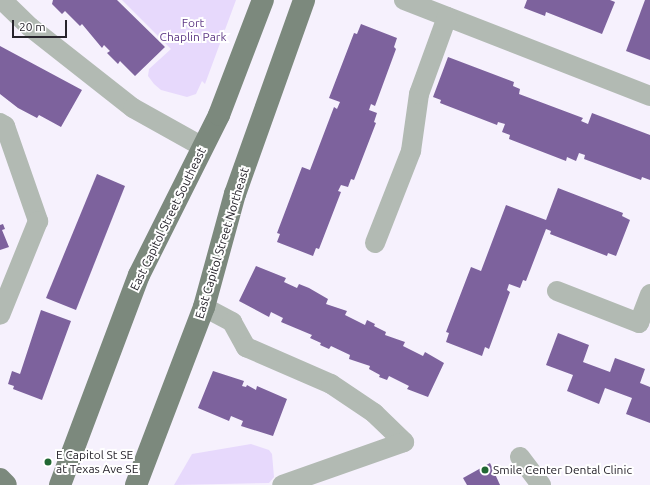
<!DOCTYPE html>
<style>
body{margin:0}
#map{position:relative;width:650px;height:485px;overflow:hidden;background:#f6f1fd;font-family:Ubuntu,sans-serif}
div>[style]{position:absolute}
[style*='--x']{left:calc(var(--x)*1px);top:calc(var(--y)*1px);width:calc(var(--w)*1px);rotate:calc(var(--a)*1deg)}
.green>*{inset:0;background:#e7d9fc}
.building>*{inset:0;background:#7d629d}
.minor>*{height:20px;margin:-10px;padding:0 10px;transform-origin:10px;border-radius:10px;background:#b2bab3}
.major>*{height:22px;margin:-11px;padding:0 11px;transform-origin:11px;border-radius:11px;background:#7c897d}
.dots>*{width:11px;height:11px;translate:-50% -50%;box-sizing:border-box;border:2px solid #fff;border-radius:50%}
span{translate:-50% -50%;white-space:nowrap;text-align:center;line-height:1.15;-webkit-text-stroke:4px #fff;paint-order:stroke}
.park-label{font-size:12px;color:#5f3a86}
.street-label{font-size:12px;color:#27242c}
.poi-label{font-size:12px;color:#27242c}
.left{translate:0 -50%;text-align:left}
.scale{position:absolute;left:12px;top:20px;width:55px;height:18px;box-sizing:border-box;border:2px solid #27242c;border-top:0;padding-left:5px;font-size:12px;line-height:14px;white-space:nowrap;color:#27242c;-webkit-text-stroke:3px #fff;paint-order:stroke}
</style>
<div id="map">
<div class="green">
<i style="clip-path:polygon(122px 0,236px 0,205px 84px,202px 81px,196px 94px,187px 97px,161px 90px,154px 84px,148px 76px,149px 69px,171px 49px)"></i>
<i style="clip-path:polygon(251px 444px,269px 450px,272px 454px,274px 477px,269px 483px,174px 485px,192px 454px)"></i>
</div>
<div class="building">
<i style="clip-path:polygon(53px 0,117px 0,165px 47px,135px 76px,120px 61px,118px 64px,107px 53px,110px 51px,104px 45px,102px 48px,82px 24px,80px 26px,65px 11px,62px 14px,52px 4px)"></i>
<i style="clip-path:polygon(527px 0,610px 0,615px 2px,602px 34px,546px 12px,545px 16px,524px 8px)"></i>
<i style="clip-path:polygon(645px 0,650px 0,650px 60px,626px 51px)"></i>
<i style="clip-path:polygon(361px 24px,397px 38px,394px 47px,396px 49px,375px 106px,371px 104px,369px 110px,377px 113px,374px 122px,376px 123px,354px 180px,351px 179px,348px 187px,341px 185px,338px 191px,341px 192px,319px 249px,316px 248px,313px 256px,277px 242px,280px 234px,277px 233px,302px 167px,310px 170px,334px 107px,337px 109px,340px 102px,329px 98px,354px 33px,357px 34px)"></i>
<i style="clip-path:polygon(0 46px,82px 90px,61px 127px,39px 115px,37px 118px,18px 108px,0 94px)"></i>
<i style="clip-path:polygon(448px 57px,514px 82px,513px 86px,520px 89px,519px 94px,583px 118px,581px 121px,588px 124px,592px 113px,650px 135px,650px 180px,642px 177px,641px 180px,584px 159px,585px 155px,579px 153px,576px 161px,567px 157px,566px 161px,509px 139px,510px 135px,502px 132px,505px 124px,498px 122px,497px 125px,440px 103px,441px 100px,433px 97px)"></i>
<i style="clip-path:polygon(97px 174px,125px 186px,76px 310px,46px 298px)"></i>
<i style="clip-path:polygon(558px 188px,623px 213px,622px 216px,630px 220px,616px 256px,608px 253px,607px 256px,550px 234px,551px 231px,546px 229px,526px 281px,523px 280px,520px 288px,509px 284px,507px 290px,510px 292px,489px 349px,485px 347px,482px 356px,446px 342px,449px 333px,446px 332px,471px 267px,481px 271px,506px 205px,546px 220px)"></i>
<i style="clip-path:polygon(3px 224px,5px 229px,2px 230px,9px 247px,0 250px,0 225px)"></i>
<i style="clip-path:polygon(256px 266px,286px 278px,284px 282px,297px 288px,299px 284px,309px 288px,328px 299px,326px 304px,347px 311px,345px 315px,365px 325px,367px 320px,375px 324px,374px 326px,386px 332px,385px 335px,405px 342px,403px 346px,423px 356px,425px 352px,444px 363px,428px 397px,407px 389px,409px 386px,389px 376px,387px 380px,379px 377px,380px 375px,369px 369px,370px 366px,349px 359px,350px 355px,331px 346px,329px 349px,320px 345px,321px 343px,310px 338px,312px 335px,281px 322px,283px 318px,271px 312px,269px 317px,239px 301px)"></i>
<i style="clip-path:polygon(41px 310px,71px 321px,42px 400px,13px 389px,14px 386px,8px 384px,12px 371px,20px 374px)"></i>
<i style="clip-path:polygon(558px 333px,589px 345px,583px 362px,610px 372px,615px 358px,645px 369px,640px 383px,650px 387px,650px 423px,626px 414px,632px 398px,605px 388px,599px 404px,567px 391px,573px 375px,546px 365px)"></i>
<i style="clip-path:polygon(213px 371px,244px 381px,242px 386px,246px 387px,247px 385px,256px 390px,257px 386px,287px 399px,273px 436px,241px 426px,243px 421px,231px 416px,229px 421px,198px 408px)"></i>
<i style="clip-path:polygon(490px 463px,500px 485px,467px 485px,463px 478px)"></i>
</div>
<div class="minor">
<i style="--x:2;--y:0;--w:39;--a:44"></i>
<i style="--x:30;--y:27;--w:131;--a:38.2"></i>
<i style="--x:133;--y:108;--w:80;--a:29.1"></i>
<i style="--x:404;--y:0;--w:264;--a:21.3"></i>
<i style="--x:0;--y:123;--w:6;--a:31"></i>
<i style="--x:5;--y:126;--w:101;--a:70.8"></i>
<i style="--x:38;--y:221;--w:101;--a:112"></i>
<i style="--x:375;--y:243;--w:99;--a:-68.6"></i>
<i style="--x:411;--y:151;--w:58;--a:-82"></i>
<i style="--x:419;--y:94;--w:82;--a:-70"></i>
<i style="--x:557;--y:291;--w:88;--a:21.3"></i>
<i style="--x:639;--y:323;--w:31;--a:-69"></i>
<i style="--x:204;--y:307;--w:32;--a:28"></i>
<i style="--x:232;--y:322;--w:29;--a:61"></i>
<i style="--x:246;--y:347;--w:93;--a:23.5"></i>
<i style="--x:331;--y:384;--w:52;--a:34"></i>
<i style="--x:374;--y:413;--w:42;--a:44"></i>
<i style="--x:404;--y:442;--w:129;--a:160.6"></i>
<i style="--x:520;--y:457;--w:35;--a:53"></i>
</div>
<div class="major">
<i style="--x:0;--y:479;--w:8;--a:45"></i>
<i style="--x:60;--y:485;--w:224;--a:-69.4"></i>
<i style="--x:139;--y:275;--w:179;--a:-63.4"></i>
<i style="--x:219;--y:115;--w:123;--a:-69.1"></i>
<i style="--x:136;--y:485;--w:191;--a:-69.1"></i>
<i style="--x:204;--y:307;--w:117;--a:-74.7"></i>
<i style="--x:235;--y:194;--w:206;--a:-70.4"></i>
</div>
<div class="dots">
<i style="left:48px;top:462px;background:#216733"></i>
<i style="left:485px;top:470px;background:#216733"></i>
</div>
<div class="park-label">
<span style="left:193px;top:30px">Fort<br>Chaplin Park</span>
</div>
<div class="street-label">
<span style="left:168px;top:219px;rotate:-64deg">East Capitol Street Southeast</span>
<span style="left:222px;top:243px;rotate:-73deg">East Capitol Street Northeast</span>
</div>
<div class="poi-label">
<span class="left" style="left:56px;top:462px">E Capitol St SE<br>at Texas Ave SE</span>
<span class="left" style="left:493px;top:470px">Smile Center Dental Clinic</span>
</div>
<div class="scale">20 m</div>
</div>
